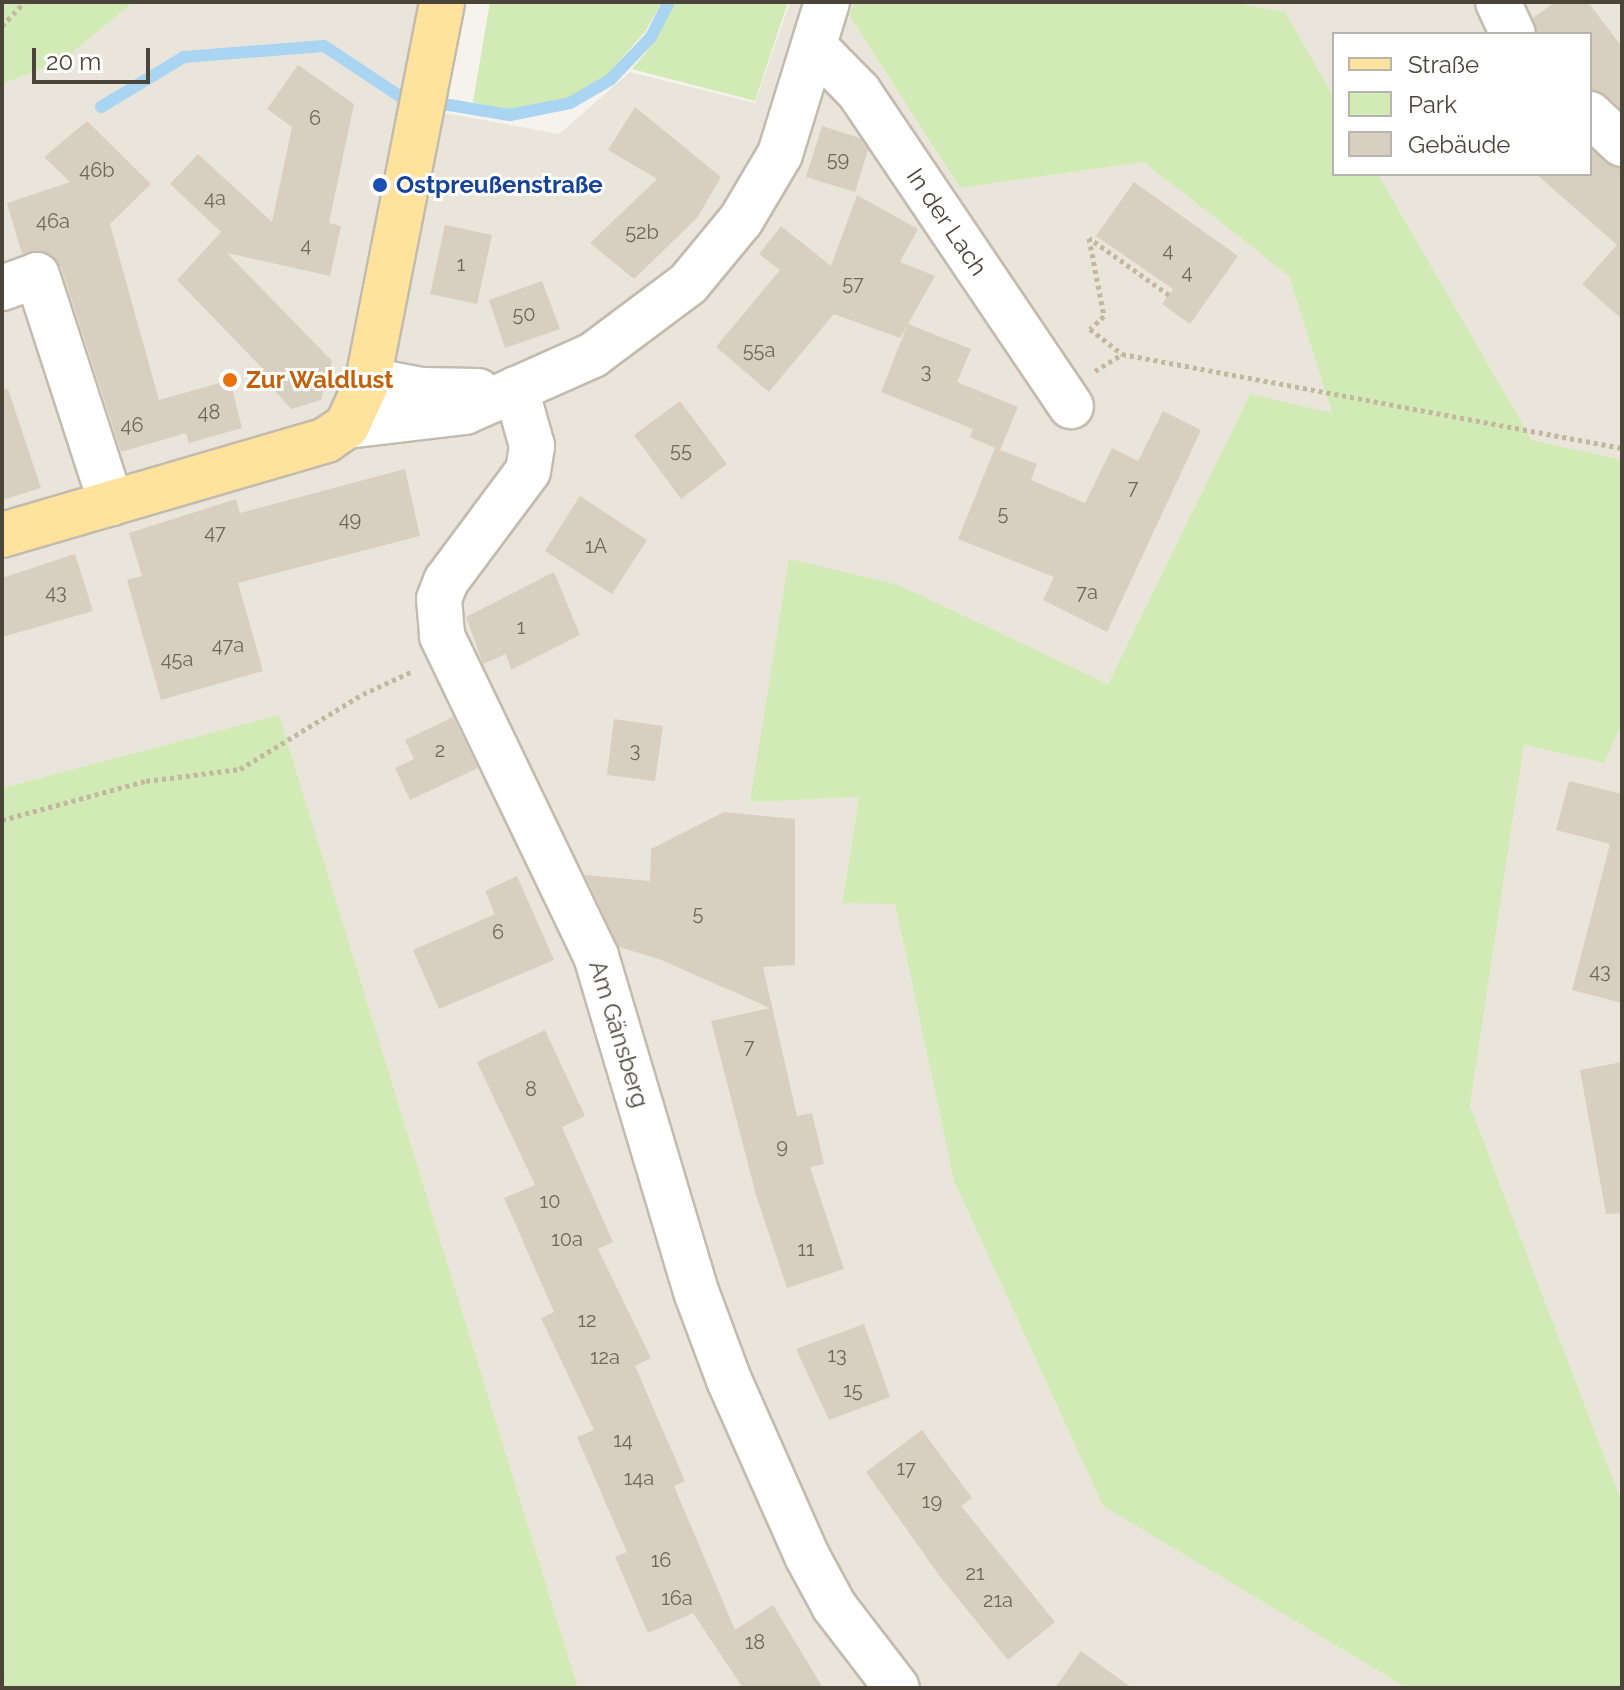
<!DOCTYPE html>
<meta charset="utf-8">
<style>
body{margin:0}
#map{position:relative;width:1624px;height:1690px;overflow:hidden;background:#f6f3ec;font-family:Raleway,sans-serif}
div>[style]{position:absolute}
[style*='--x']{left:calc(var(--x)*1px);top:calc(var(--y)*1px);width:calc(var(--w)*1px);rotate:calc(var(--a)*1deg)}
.residential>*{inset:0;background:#eae5da}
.green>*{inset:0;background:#d2eab5}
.stream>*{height:12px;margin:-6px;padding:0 6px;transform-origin:6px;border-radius:6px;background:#a9d4f2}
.building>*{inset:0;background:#d8cfc1}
.path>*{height:5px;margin-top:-2.5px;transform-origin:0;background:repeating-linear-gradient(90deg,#c4b79f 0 4px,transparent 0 8px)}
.roads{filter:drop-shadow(2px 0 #c2bbae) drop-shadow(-2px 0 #c2bbae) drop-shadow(0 2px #c2bbae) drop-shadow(0 -2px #c2bbae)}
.minor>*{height:44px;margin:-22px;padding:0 22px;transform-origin:22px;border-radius:22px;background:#fff}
.major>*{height:44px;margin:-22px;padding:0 22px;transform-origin:22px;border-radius:22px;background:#ffe39c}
.dots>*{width:22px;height:22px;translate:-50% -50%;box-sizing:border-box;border:4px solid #fff;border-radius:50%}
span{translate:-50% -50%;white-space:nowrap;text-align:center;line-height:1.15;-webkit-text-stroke:6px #fff;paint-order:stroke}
.number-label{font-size:20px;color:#6e675b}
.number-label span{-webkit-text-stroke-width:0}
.transit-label{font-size:24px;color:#164399;font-weight:700}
.left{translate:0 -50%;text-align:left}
.street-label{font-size:24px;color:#4b4439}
.food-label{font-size:24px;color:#c56008;font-weight:700}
.frame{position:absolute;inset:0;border:4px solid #4b4439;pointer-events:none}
.legend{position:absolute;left:1332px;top:32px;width:260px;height:144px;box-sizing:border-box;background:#fff;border:2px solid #b7b4b0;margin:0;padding:10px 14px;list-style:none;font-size:24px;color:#4b4439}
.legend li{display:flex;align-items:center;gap:16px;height:40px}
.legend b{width:40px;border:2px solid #b7b4b0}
.scale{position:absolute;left:32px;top:48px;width:118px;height:36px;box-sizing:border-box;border:4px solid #4b4439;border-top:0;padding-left:10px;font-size:24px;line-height:28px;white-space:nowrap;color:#4b4439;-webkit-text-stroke:6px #fff;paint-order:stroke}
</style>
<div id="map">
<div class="residential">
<i style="clip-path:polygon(134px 2px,418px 2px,402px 105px,559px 134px,630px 72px,755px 103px,790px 2px,855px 2px,849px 15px,960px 188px,1144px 162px,1289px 276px,1332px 414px,1250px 394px,1108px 684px,899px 585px,751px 802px,859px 797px,842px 902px,895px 904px,954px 1181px,1103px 1506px,1407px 1688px,578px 1688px,279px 715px,2px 788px,2px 84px,63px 60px)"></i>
<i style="clip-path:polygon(1233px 2px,1622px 2px,1622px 460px,1532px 440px,1378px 174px,1590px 174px,1590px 34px,1334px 34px,1334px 97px,1285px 12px)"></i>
<i style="clip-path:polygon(1622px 724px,1622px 1502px,1470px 1106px,1524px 745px,1603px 763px)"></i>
</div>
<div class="green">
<i style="clip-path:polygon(2px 2px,134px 2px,63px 60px,2px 84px)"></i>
<i style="clip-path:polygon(490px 2px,662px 2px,645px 32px,605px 77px,568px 100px,509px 111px,473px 102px)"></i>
<i style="clip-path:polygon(673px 2px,788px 2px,755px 101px,632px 69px,655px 41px)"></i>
<i style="clip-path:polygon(855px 2px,1233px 2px,1285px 12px,1334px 97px,1334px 174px,1378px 174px,1532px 440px,1622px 460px,1622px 724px,1604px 763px,1524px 745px,1470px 1106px,1622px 1502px,1622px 1688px,1407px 1688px,1103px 1506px,954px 1181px,895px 904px,842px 903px,859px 797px,750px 802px,789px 559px,899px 585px,1108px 684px,1250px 394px,1332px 413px,1289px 276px,1144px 162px,960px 188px,849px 15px)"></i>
<i style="clip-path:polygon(279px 715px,578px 1688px,2px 1688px,2px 788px)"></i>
</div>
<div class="stream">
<i style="--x:101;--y:107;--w:97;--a:-31.1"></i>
<i style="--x:184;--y:57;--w:140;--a:-4.5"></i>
<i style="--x:324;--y:46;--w:92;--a:33.5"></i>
<i style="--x:401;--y:97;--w:110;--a:9.4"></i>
<i style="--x:510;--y:115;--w:61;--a:-11.3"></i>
<i style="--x:570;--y:103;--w:46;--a:-29.9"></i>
<i style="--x:610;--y:80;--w:59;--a:-46.4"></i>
<i style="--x:651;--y:37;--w:39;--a:-63"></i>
</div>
<div class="building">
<i style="clip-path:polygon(1555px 2px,1588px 2px,1622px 47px,1622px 110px,1606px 95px,1590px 90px,1590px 34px,1538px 34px,1533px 18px)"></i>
<i style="clip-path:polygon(298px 65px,354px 104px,329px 223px,341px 226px,330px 276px,227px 253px,332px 361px,321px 400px,291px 409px,258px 372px,264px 370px,177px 280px,221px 232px,170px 184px,198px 154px,272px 222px,292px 127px,267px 109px)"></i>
<i style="clip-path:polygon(635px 107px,721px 177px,697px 218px,634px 279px,590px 243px,657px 179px,608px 150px)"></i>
<i style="clip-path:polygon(87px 121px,151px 184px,110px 224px,159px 400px,230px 380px,242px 428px,189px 443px,186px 433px,121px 452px,61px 267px,42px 251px,22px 254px,7px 203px,70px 182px,44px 157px)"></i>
<i style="clip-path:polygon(822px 126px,860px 138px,868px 150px,855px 192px,806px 177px)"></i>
<i style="clip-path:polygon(1590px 148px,1606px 163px,1622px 168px,1622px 319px,1582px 284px,1617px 245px,1536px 174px,1590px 174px)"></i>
<i style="clip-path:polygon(1134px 182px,1238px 256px,1190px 324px,1162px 304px,1173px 289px,1096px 236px)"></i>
<i style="clip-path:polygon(857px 195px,918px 229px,900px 262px,935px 276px,908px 324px,971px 349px,957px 382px,1018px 407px,1000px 450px,970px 437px,973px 429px,881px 392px,907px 326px,900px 338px,834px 314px,769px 392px,716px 347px,780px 270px,759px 254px,781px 226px,831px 266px)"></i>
<i style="clip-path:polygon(445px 225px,492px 235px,477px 304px,430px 294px)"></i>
<i style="clip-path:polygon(542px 281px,560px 329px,505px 348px,489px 300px)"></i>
<i style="clip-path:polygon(8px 389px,41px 488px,2px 500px,2px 390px)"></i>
<i style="clip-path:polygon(680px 401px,727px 464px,681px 499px,634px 435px)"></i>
<i style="clip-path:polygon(1163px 411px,1201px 430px,1107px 632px,1043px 600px,1054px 577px,958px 539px,995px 448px,1037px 464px,1031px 480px,1085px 503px,1112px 448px,1138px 461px)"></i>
<i style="clip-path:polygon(405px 469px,420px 536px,238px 583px,263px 671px,161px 700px,127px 580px,142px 576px,129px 533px,236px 499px,240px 513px)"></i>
<i style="clip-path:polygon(580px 496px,647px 540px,612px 594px,545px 551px)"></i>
<i style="clip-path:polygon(75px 554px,93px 611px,2px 637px,2px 578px)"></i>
<i style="clip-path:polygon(554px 572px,580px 635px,511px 670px,506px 654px,483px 664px,466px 617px)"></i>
<i style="clip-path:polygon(453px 717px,478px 768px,410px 800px,395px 768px,414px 759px,405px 740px)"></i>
<i style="clip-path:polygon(614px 719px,663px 726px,655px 781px,607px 775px)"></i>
<i style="clip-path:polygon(1569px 781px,1622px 794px,1622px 1003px,1572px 990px,1610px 844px,1556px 830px)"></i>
<i style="clip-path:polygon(724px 812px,795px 819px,795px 965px,763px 967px,797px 1116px,812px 1113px,824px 1164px,810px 1167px,844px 1269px,787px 1288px,756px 1195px,711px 1021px,770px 1008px,659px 959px,619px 947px,585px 875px,650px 881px,651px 849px)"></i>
<i style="clip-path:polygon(517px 876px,554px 960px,439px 1009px,413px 950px,495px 914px,485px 891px)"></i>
<i style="clip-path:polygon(545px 1030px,585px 1116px,562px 1127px,613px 1242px,598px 1249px,651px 1358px,635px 1366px,685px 1481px,674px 1486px,735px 1630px,773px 1605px,823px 1688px,743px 1688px,693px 1613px,648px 1633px,615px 1557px,627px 1552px,577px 1437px,594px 1430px,541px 1318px,554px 1312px,504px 1198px,535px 1185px,477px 1062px)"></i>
<i style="clip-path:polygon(1622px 1062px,1622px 1213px,1606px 1214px,1580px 1070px)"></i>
<i style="clip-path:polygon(864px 1324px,890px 1397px,829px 1420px,796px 1349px)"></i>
<i style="clip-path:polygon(922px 1430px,972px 1498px,961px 1506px,1055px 1622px,1008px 1660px,941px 1578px,866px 1472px)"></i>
<i style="clip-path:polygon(1081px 1651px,1132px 1688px,1055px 1688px)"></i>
</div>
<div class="path">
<i style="--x:2;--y:26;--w:33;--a:-47"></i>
<i style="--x:1169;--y:295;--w:98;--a:-144.5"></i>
<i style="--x:1089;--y:238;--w:79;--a:79.1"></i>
<i style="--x:1104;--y:316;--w:19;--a:137"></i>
<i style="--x:1090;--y:329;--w:41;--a:38"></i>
<i style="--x:1122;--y:354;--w:509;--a:10.65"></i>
<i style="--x:1095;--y:371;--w:32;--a:-32"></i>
<i style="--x:2;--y:820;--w:149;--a:-15.2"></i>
<i style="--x:146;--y:781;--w:95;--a:-7.3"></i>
<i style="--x:240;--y:769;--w:144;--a:-31.4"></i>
<i style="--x:363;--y:694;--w:55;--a:-24.7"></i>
<i style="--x:2;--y:1680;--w:1;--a:-90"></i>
</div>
<div class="roads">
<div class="minor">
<i style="--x:1498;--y:2;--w:35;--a:65"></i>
<i style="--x:814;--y:46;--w:64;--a:45.6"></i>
<i style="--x:859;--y:92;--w:379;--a:56"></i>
<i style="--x:1590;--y:114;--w:44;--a:43.2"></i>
<i style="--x:2;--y:288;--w:37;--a:-20"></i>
<i style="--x:37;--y:275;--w:240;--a:72"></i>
<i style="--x:368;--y:380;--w:55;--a:10.5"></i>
<i style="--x:422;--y:390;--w:56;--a:1"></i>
<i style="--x:516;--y:389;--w:59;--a:74.3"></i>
<i style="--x:532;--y:446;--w:25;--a:99"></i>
<i style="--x:528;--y:471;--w:137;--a:126.7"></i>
<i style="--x:446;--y:581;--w:19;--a:111"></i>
<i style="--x:439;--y:599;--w:37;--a:85"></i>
<i style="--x:442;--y:636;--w:355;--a:64.3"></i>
<i style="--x:596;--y:956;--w:353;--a:73.4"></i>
<i style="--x:697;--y:1294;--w:92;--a:69.6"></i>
<i style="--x:729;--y:1380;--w:193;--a:66.1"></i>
<i style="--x:807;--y:1556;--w:57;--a:61.6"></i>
<i style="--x:834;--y:1606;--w:103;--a:52.5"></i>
<i style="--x:347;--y:426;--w:119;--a:-6.8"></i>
<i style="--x:465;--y:412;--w:140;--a:-24"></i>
<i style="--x:593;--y:355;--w:119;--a:-36.8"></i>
<i style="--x:688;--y:284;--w:83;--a:-50.4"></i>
<i style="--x:741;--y:220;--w:77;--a:-59.4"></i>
<i style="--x:780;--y:154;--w:159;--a:-72.8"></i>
</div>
<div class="major">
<i style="--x:2;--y:535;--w:338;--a:-16.3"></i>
<i style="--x:326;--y:440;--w:25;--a:-34"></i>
<i style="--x:347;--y:426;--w:51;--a:-65.5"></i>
<i style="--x:368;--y:380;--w:385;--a:-78.9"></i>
</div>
</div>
<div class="dots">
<i style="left:380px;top:185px;background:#1a4fb4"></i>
<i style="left:230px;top:380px;background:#e8710a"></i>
</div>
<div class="number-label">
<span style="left:315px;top:118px">6</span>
<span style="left:838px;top:159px">59</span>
<span style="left:97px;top:170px">46b</span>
<span style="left:215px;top:198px">4a</span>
<span style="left:53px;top:221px">46a</span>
<span style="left:642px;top:232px">52b</span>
<span style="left:306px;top:245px">4</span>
<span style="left:1168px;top:250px">4</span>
<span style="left:461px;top:264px">1</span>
<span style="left:1187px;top:272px">4</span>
<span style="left:853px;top:283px">57</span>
<span style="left:524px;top:314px">50</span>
<span style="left:759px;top:350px">55a</span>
<span style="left:926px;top:371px">3</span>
<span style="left:209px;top:412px">48</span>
<span style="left:132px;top:425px">46</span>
<span style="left:681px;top:450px">55</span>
<span style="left:1133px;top:487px">7</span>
<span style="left:1003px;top:513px">5</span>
<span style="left:350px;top:519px">49</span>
<span style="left:215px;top:532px">47</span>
<span style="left:596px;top:546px">1A</span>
<span style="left:56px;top:592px">43</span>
<span style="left:1087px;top:592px">7a</span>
<span style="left:521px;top:627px">1</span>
<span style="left:228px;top:645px">47a</span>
<span style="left:177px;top:659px">45a</span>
<span style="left:440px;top:750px">2</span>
<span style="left:635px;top:750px">3</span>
<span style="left:698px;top:913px">5</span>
<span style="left:498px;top:932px">6</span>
<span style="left:1600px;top:971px">43</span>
<span style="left:749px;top:1046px">7</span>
<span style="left:531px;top:1089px">8</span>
<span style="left:782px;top:1146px">9</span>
<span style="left:550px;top:1201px">10</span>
<span style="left:567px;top:1239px">10a</span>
<span style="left:806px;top:1249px">11</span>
<span style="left:587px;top:1320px">12</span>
<span style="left:837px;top:1355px">13</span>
<span style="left:605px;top:1357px">12a</span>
<span style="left:853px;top:1390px">15</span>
<span style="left:623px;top:1440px">14</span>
<span style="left:906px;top:1468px">17</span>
<span style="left:639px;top:1478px">14a</span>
<span style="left:932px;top:1501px">19</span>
<span style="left:661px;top:1560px">16</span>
<span style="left:975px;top:1573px">21</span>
<span style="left:677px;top:1598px">16a</span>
<span style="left:998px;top:1600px">21a</span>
<span style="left:755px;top:1642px">18</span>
</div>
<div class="transit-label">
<span class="left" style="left:396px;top:185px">Ostpreußenstraße</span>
</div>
<div class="street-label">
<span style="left:947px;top:222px;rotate:56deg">In der Lach</span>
<span style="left:619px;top:1034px;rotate:73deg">Am Gänsberg</span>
</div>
<div class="food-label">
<span class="left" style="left:246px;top:380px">Zur Waldlust</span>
</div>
<div class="frame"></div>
<ul class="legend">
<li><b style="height:10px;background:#ffe39c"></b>Straße</li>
<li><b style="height:22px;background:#d2eab5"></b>Park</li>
<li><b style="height:22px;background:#d8cfc1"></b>Gebäude</li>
</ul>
<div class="scale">20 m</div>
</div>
